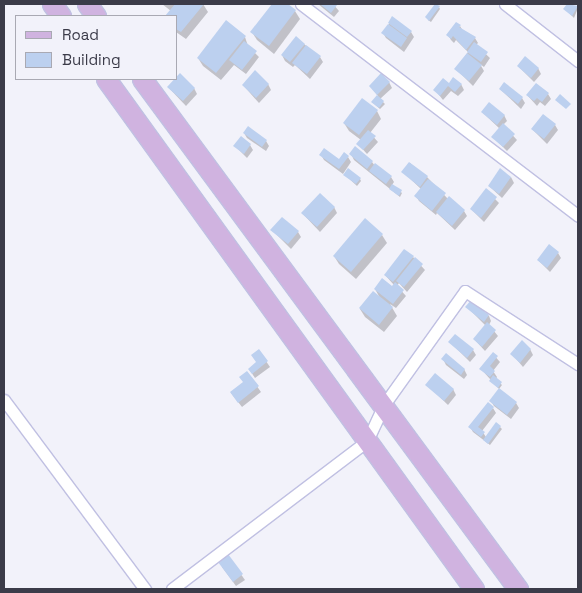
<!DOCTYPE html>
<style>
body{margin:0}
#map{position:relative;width:582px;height:593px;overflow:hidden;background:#f2f2fa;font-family:"Space Grotesk",sans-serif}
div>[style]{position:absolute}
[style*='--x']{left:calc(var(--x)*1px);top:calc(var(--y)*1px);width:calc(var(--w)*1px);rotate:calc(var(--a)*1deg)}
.shadow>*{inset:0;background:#0003}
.building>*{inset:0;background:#bcd0ef}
.roads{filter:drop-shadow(1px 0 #c0c0e2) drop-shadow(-1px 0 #c0c0e2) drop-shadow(0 1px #c0c0e2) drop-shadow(0 -1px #c0c0e2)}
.minor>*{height:11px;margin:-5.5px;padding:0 5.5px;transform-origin:5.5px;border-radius:5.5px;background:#fff}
.primary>*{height:19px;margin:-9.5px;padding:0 9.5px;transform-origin:9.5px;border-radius:9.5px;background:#d0b3e0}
span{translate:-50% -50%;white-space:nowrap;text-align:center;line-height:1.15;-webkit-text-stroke:4px #f2f2fa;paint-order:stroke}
.frame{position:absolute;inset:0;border:5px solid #3b3b49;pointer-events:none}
.legend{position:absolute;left:15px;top:15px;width:162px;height:65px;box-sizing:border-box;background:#f2f2fa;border:1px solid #a9a9b3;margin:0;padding:6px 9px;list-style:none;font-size:15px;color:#3b3b49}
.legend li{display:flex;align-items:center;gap:10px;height:25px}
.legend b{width:25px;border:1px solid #a9a9b3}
</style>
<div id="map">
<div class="shadow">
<i style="clip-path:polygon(162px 4px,203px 4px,208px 12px,186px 39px,176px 32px,176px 16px,166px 16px,171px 11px)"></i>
<i style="clip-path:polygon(274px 4px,286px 4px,295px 11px,300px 19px,274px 54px,257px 40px,252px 32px)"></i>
<i style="clip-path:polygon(318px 4px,333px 4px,339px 11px,334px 17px)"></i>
<i style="clip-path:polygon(569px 4px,578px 8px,574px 18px,565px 9px)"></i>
<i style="clip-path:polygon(439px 7px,440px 9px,431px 22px,428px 20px)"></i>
<i style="clip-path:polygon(393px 18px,411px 32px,414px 37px,404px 52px,386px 38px,383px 33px)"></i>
<i style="clip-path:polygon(460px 26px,463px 31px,475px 38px,478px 43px,476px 45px,490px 58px,484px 67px,480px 64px,484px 71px,473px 86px,456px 69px,468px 52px,456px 40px,454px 43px,451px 40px,448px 35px)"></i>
<i style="clip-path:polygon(245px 37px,248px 46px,259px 57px,246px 74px,234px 65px,221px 80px,203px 66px,198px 58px)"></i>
<i style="clip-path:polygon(304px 44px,320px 57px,323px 62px,310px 79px,295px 65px,293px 67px,285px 61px,282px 55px)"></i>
<i style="clip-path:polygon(518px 66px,538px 68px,541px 74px,534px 82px)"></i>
<i style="clip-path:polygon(389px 82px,392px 88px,380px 99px,385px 104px,380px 109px,372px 102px,378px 96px,370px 86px)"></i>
<i style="clip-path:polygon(268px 84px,271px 90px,259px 103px,243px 85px)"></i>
<i style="clip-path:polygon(461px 84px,464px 90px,458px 96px,451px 91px,443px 100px,435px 90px,449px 85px)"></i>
<i style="clip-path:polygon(168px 87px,194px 88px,197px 94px,186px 106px)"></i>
<i style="clip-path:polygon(500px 89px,522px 98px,525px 103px,521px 109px)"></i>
<i style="clip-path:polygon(548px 94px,551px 99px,545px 106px,540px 102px,537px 106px,528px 96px)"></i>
<i style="clip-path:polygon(377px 111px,381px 119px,370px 133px,378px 142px,367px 154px,358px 144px,361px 140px,349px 131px,344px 123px)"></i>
<i style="clip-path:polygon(482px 112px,504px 115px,507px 121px,503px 125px,517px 140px,507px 151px,493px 137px,500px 129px)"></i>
<i style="clip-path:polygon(555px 125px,558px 130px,547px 144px,532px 129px)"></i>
<i style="clip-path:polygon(244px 133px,266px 141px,269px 146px,266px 151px,247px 138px)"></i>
<i style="clip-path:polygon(250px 145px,253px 150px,247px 158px,235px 146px)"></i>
<i style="clip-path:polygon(351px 154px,372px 162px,375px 166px,391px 177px,394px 182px,392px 185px,402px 193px,400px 197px,354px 160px)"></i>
<i style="clip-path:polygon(321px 155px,340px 161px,348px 157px,351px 162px,343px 174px,324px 160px)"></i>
<i style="clip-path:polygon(410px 163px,427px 177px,448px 199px,464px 211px,467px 216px,455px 230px,437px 213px,436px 215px,419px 201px,416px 196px,421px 189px,403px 172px)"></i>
<i style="clip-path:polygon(345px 175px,360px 179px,361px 181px,357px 186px)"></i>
<i style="clip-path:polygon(511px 177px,514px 183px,502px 198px,489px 186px)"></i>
<i style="clip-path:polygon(486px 190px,499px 203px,484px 222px,471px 209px)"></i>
<i style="clip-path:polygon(334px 207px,337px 213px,320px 232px,303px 214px)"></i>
<i style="clip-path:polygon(272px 230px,298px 232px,301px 237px,291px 249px)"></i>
<i style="clip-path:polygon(382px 235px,387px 243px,356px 279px,339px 264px,334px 256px)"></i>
<i style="clip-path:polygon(558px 253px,561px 258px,550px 272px,538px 260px)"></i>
<i style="clip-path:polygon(413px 257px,425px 270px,407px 292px,399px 283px,397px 286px,406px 296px,396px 308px,390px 304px,397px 316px,384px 332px,365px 317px,360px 309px,380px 298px,375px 289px,392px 287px,394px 285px,385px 275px)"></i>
<i style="clip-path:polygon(476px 302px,479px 308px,489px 316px,491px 321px,489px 325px,498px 336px,485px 351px,474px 339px,486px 326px,467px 307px)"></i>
<i style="clip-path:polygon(450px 342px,473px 350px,476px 355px,470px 362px)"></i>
<i style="clip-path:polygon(530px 349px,533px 355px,523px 367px,512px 354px)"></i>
<i style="clip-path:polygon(259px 351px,270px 367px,255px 378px,249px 369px,257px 363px)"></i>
<i style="clip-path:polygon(493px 354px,500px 362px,493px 371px,497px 377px,496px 379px,502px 385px,499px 389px,481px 369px)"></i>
<i style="clip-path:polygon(443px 359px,464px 369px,467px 375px,464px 379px,446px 365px)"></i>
<i style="clip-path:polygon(247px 372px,261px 392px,242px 407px,231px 393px,244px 383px)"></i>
<i style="clip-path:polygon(427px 385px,453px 389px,456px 395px,448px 405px)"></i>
<i style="clip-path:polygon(491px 401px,516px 403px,519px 408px,511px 419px,494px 406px)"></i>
<i style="clip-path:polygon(493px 408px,496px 413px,482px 431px,486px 437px,497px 424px,502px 429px,490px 445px,473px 432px,470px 427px)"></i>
<i style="clip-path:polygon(228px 556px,245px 580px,236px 586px,222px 567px)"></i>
</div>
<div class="building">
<i style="clip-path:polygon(175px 4px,204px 4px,181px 32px,176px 29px,176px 16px,165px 16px)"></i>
<i style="clip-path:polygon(272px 4px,288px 4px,296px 10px,269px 46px,250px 32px)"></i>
<i style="clip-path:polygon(320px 4px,335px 4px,337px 5px,331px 13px)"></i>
<i style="clip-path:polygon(435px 4px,440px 6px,429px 21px,425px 17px)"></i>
<i style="clip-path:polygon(567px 4px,578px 6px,572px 16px,563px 9px)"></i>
<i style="clip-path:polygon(392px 16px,412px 31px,407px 37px,388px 23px)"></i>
<i style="clip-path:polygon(226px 20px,246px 36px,216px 73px,197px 58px)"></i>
<i style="clip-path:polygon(456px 22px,461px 25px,459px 27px,476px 37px,466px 50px,453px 36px,451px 39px,446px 35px)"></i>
<i style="clip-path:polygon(388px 24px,407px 38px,401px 47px,381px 33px)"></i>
<i style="clip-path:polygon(296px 36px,305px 44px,290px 62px,281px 55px)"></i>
<i style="clip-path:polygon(244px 41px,257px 51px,242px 70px,229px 60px)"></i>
<i style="clip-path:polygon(474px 42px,488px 52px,481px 62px,467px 52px)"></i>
<i style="clip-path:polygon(306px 45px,321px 56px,307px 74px,292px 63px)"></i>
<i style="clip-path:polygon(467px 53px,482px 65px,469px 81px,454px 69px)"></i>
<i style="clip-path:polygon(525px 56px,539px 68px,531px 78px,517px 66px)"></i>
<i style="clip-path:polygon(255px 70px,269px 84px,256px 98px,242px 85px)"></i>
<i style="clip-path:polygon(180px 73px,195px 88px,183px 101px,167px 87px)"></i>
<i style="clip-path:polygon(381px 73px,390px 82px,377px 95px,369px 86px)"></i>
<i style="clip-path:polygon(453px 77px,462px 84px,455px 92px,448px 86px,440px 96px,433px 90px,443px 78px,449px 83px)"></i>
<i style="clip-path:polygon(504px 82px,523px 97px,518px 104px,499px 89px)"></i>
<i style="clip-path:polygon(536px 83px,549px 93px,542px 102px,537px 98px,534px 101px,526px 95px)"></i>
<i style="clip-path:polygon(560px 94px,571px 104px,566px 109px,555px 100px)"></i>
<i style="clip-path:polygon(377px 95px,384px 101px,379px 108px,371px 102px)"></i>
<i style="clip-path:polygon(362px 98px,378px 110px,359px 135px,343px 123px)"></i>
<i style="clip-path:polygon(489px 102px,505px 115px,497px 125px,481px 112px)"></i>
<i style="clip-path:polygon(543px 114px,556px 124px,544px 139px,531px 129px)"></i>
<i style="clip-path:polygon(503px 123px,515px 134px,503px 147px,491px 137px)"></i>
<i style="clip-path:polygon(248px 126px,267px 140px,262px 147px,243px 133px)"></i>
<i style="clip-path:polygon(368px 130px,376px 136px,363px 150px,356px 144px)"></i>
<i style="clip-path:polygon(241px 136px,251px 144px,244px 154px,233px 146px)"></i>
<i style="clip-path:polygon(355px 146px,373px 161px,367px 169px,349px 154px)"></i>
<i style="clip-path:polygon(324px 148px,339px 159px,344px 152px,349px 156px,339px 169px,319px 155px)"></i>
<i style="clip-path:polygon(409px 162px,428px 176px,420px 187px,401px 172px)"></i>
<i style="clip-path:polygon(375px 163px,392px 176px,386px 184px,369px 171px)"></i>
<i style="clip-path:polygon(348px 168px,361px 178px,356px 184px,343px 175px)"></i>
<i style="clip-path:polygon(500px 168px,511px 177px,499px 194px,488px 186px)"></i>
<i style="clip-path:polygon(428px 179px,446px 193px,432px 211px,414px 196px)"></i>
<i style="clip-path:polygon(392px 184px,402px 190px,399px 196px,389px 189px)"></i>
<i style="clip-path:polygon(486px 188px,497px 197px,481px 218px,470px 209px)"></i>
<i style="clip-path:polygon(320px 193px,335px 207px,317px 227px,301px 213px)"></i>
<i style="clip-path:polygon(449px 196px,465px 210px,452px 226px,436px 212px)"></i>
<i style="clip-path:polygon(282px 217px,299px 231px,288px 244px,270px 230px)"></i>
<i style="clip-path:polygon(365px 218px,383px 234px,351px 272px,333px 256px)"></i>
<i style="clip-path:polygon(549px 244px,559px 252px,547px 268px,537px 260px)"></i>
<i style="clip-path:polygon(404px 249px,414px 256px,393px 282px,384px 275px)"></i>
<i style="clip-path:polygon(415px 257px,423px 264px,404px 287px,396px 281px)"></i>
<i style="clip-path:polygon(382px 278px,392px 286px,395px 282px,404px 290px,393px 304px,374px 289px)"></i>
<i style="clip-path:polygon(373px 291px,393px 307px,379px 325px,359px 308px)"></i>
<i style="clip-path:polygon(473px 298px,475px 304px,489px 315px,484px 322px,465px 307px)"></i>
<i style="clip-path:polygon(487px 322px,496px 330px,482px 347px,473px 339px)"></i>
<i style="clip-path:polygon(455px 334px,474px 349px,467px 358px,448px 342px)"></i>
<i style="clip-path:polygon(522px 340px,531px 349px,520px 363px,510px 354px)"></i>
<i style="clip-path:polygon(259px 349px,268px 361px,252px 374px,248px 369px,256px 362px,251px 355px)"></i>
<i style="clip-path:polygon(493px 352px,498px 356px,490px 366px,495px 371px,490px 377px,479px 369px)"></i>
<i style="clip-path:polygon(446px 353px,465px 369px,461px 375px,441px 359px)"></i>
<i style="clip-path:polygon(247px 371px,259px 386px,238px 403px,230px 392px,243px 382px,239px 377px)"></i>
<i style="clip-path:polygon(435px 373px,454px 389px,444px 401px,425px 385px)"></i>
<i style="clip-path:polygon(493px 375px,502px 382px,498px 388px,489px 381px)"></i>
<i style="clip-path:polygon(499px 388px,517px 402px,507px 415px,489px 401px)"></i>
<i style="clip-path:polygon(488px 402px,494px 407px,478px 427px,485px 432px,481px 437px,468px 427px)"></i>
<i style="clip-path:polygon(496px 422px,501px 426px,488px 444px,483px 440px)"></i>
<i style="clip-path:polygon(228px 554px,243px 574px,233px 582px,218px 562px)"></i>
</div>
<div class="roads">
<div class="minor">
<i style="--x:301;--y:4;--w:349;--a:37.4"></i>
<i style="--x:505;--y:4;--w:93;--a:38"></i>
<i style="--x:4;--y:400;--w:236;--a:53.3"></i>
<i style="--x:172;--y:589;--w:245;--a:-37.2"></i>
<i style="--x:367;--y:441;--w:38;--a:-65"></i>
<i style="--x:383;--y:406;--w:141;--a:-54.5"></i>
<i style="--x:465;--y:291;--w:135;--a:32.9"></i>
</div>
<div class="primary">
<i style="--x:52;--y:4;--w:15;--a:53"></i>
<i style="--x:87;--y:4;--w:15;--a:53"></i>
<i style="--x:106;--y:79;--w:629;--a:54.19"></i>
<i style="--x:142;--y:79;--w:634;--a:53.6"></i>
</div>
</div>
<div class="frame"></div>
<ul class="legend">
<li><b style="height:6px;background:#d0b3e0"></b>Road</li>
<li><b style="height:14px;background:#bcd0ef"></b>Building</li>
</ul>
</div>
